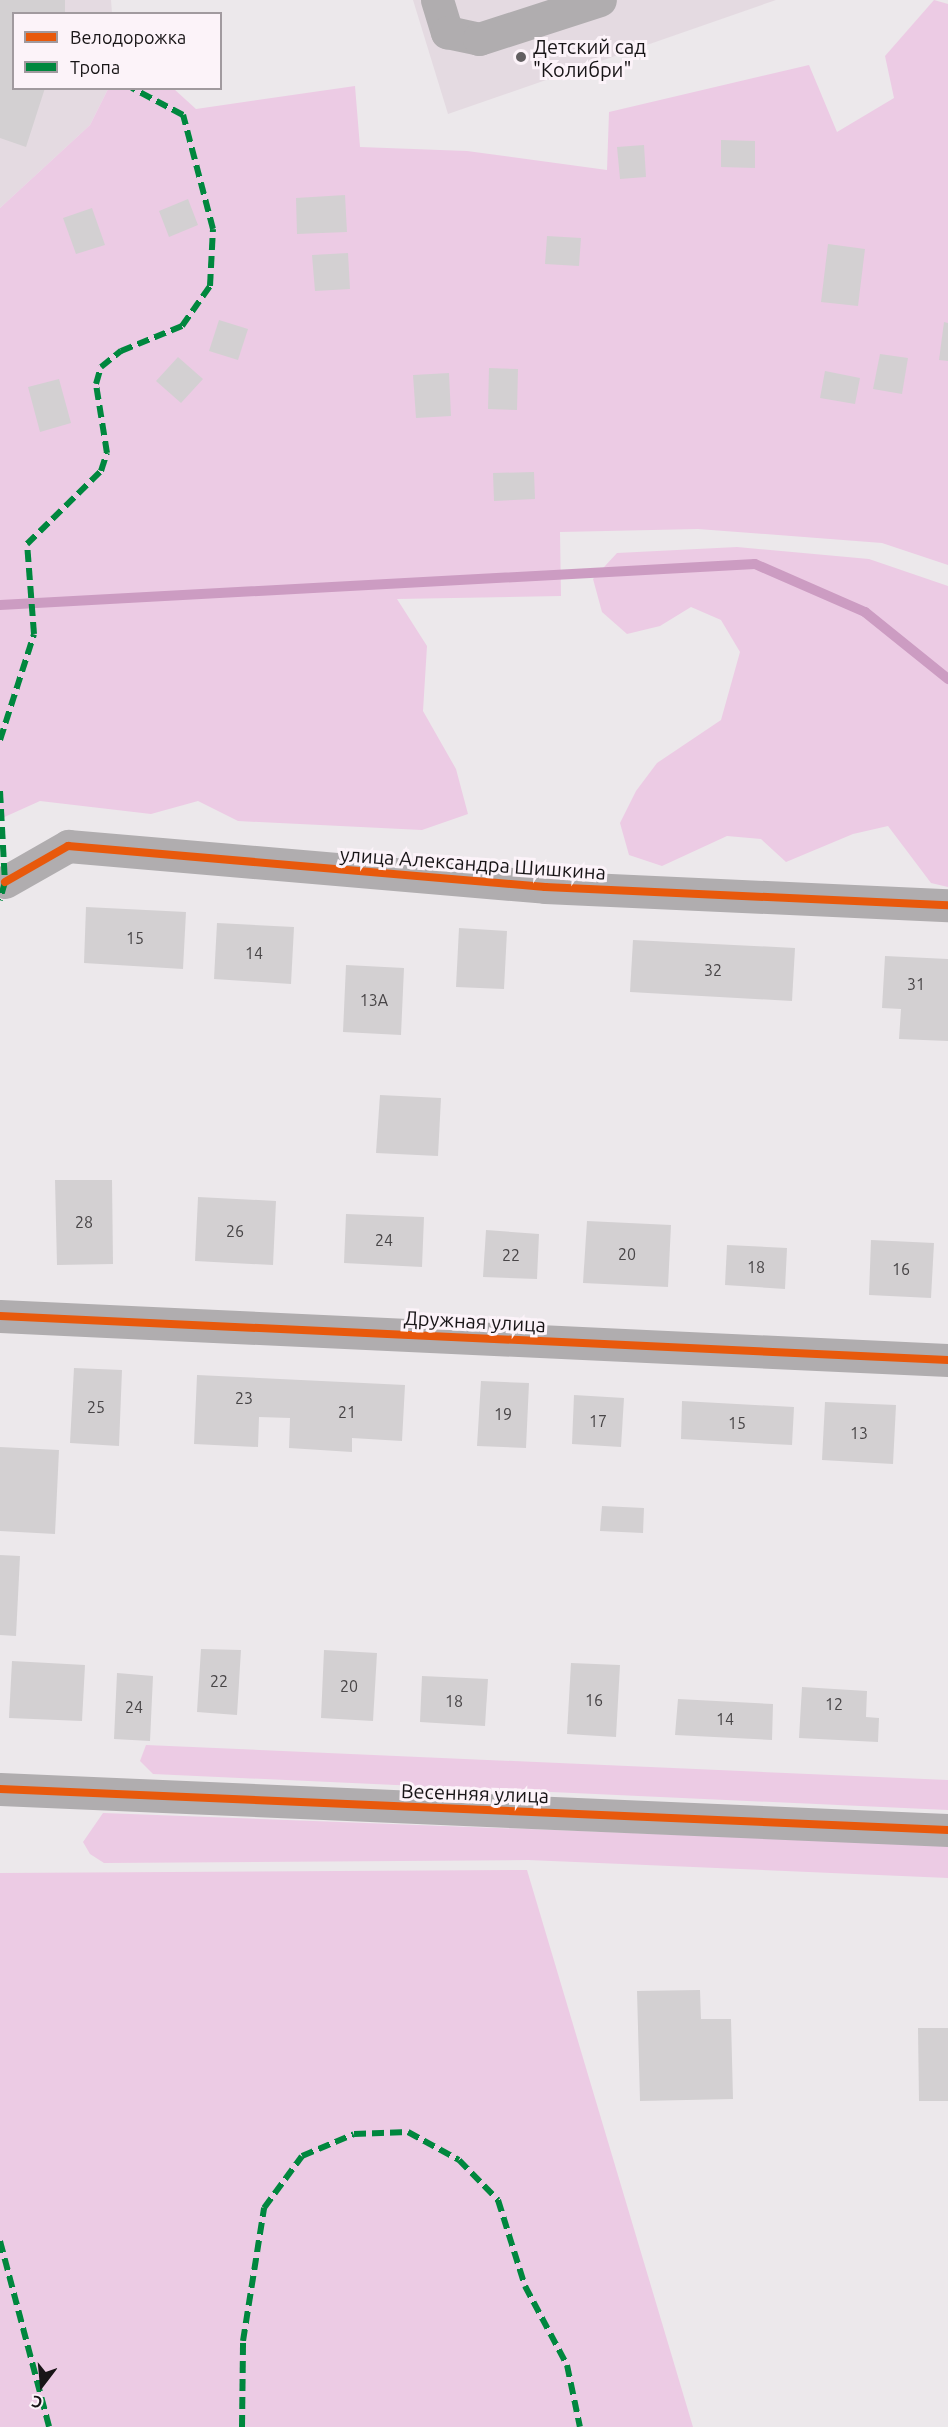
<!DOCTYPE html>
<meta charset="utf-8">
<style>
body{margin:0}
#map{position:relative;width:948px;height:2427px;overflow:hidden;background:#ece8eb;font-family:Ubuntu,sans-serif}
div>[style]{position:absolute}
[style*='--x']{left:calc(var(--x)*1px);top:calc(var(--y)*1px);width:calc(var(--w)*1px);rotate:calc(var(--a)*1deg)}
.built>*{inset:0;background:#e4dae1}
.green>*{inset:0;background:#eccbe4}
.stream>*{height:10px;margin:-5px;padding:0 5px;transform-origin:5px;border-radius:5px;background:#cc9cc2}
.building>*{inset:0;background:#d3d0d2}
.minor>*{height:33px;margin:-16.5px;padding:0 16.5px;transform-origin:16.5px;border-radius:16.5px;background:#b0adaf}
.quiet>*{height:6px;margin-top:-3px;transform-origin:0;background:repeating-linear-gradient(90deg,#00873e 0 12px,transparent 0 18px)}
.cycleway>*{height:8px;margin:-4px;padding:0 4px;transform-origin:4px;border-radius:4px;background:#e8590c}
.dots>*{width:16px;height:16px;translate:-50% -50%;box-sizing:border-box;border:3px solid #fcf3f9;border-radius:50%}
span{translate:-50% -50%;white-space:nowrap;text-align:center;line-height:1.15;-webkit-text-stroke:6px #fcf3f9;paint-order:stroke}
.number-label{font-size:16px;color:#484547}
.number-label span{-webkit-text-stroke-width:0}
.poi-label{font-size:20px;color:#181517}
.left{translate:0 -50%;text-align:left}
.street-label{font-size:20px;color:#181517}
.legend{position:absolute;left:12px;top:12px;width:210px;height:78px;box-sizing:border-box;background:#fcf3f9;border:2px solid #a19a9f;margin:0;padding:8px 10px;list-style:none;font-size:18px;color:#181517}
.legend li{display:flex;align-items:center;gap:12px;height:30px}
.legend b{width:30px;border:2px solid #a19a9f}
.north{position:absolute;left:12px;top:2355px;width:60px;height:60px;-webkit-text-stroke:4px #fcf3f9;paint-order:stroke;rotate:196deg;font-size:16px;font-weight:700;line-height:24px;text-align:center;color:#181517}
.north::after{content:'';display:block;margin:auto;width:21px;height:27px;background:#181517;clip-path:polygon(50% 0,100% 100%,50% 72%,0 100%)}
</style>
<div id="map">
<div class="built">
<i style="clip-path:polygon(0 0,111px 0,112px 13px,14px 14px,14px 88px,108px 89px,90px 125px,0 208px)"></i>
<i style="clip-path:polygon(413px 0,776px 0,448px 114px)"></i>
</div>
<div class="green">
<i style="clip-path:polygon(934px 0,948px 4px,948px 565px,882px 543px,698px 529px,560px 532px,561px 596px,397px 599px,427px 646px,423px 711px,456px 769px,468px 814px,422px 830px,238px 821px,198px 801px,151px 814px,40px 801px,0 819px,0 208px,90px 125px,108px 89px,174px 89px,196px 109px,355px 86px,360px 147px,467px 151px,607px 170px,609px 112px,809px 65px,837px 132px,894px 98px,885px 56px)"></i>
<i style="clip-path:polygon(737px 547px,869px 559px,948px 586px,948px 887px,931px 883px,888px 826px,853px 834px,786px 862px,761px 839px,727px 836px,662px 866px,629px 855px,620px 823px,636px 791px,657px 763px,721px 720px,740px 652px,721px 620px,691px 607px,660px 626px,627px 634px,602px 612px,593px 579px,617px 553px)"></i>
<i style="clip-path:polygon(146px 1745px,948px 1780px,948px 1810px,153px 1774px,140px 1761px)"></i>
<i style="clip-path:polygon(103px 1813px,948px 1845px,948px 1878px,528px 1860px,104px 1863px,90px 1854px,83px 1842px)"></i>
<i style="clip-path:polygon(527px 1870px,693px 2427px,0 2427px,0 1873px)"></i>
</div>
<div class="stream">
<i style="--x:0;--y:605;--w:756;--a:-3.11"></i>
<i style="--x:755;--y:564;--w:120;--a:23.6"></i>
<i style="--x:865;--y:612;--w:107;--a:38.9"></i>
</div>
<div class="building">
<i style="clip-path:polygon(0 0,65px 0,65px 14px,14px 14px,14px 88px,45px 88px,26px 147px,0 138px)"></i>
<i style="clip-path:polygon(721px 140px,755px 141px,755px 168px,721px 167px)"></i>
<i style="clip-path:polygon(644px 145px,646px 177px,620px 179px,617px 147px)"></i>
<i style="clip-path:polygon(345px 195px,347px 232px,297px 234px,296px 198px)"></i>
<i style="clip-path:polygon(188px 199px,198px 225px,169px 237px,159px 211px)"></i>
<i style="clip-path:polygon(92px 208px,105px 245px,76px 254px,63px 218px)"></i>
<i style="clip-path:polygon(547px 236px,581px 238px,579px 266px,545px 264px)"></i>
<i style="clip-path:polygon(828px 244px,865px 249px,858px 306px,821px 302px)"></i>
<i style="clip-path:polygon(348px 253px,350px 289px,315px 291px,312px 255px)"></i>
<i style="clip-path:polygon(219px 320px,248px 329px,238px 360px,209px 351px)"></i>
<i style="clip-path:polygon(944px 322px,948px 323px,948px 361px,939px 360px)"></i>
<i style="clip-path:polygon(880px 354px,908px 358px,902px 394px,873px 389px)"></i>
<i style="clip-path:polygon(178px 357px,203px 379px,181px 403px,156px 381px)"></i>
<i style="clip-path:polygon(489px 368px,518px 369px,517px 410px,488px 409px)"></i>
<i style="clip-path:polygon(825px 371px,860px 378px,855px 404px,820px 398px)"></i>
<i style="clip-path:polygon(449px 373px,451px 416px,416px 418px,413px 375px)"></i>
<i style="clip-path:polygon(59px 379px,71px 423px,40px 432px,28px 387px)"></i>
<i style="clip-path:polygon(534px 472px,535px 499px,494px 501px,493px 473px)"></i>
<i style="clip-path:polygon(86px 907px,186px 912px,183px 969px,84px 963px)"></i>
<i style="clip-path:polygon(217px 923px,294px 927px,291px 984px,214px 979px)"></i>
<i style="clip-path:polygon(459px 928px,507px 931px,504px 989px,456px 987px)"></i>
<i style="clip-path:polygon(633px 940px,795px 948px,792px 1001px,630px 992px)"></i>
<i style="clip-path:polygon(885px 956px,948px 959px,948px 1041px,899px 1039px,901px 1009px,882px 1008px)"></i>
<i style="clip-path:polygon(346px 965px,404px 968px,401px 1035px,343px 1032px)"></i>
<i style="clip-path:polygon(380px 1095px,441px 1098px,438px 1156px,376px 1153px)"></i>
<i style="clip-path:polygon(55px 1180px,112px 1180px,113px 1264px,57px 1265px)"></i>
<i style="clip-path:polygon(198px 1197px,276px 1201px,273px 1265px,195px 1261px)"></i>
<i style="clip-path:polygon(346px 1214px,424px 1217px,422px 1267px,344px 1263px)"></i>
<i style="clip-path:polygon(587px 1221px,671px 1225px,668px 1287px,583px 1283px)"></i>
<i style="clip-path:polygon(486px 1230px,539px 1234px,537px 1279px,483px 1277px)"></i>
<i style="clip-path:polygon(871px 1240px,934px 1243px,931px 1298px,869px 1295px)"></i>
<i style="clip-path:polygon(727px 1245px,787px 1248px,785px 1289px,725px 1285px)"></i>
<i style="clip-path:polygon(74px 1368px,122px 1370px,119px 1446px,70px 1443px)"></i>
<i style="clip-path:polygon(197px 1375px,405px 1385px,402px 1441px,352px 1438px,352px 1452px,289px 1448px,290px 1418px,259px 1417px,258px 1447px,194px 1444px)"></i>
<i style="clip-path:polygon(481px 1381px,529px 1383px,526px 1448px,477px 1446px)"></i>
<i style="clip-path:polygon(574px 1395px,624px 1398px,621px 1447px,572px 1444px)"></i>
<i style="clip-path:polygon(682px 1401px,794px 1407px,792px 1445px,681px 1439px)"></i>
<i style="clip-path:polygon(825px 1402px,896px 1405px,893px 1464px,822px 1460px)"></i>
<i style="clip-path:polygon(0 1447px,59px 1450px,55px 1534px,0 1531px)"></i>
<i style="clip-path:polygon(602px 1506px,644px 1508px,643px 1533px,600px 1531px)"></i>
<i style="clip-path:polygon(0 1555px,20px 1556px,16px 1636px,0 1635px)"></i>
<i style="clip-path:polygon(201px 1649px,241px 1650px,237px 1715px,197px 1712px)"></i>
<i style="clip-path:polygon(324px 1650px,377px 1653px,373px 1721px,321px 1718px)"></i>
<i style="clip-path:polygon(12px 1661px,85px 1665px,82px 1721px,9px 1718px)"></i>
<i style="clip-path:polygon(571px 1663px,620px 1665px,616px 1737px,567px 1734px)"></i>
<i style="clip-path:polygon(117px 1673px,153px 1676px,150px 1741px,114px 1739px)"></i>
<i style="clip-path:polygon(422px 1676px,488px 1679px,485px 1726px,420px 1722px)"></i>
<i style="clip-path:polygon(802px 1687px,867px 1691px,866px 1717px,879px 1718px,878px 1742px,799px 1738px)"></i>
<i style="clip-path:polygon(678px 1699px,773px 1704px,772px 1740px,675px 1735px)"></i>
<i style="clip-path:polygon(700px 1990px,701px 2019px,731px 2019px,733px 2099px,640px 2101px,637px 1991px)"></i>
<i style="clip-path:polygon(918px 2028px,948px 2028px,948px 2101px,919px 2101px)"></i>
</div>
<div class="minor">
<i style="--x:437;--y:0;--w:34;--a:73"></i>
<i style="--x:447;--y:32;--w:33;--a:12"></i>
<i style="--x:479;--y:39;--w:127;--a:-17.9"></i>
<i style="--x:5;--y:882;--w:73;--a:-29.7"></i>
<i style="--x:68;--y:846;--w:479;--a:4.9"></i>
<i style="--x:545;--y:887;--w:403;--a:2.6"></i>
<i style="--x:0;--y:1316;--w:949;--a:2.66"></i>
<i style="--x:0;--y:1789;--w:949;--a:2.48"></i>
</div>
<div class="quiet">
<i style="--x:0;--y:740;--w:111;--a:-72.2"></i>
<i style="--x:34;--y:634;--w:90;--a:-94.4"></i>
<i style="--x:27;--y:544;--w:104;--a:-44.6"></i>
<i style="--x:101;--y:471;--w:19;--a:-72"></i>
<i style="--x:107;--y:453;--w:70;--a:-99.1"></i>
<i style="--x:96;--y:384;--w:18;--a:-74"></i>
<i style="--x:101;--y:367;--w:26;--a:-39"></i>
<i style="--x:121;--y:351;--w:66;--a:-22.3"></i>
<i style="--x:182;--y:326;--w:49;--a:-55"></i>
<i style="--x:210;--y:286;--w:57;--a:-87"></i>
<i style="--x:213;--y:229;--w:118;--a:-104.7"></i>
<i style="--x:183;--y:115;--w:58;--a:-152.1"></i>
<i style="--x:0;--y:791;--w:91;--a:86.9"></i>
<i style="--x:5;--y:882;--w:19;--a:106"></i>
<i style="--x:0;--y:2241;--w:192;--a:75.2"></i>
<i style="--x:242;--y:2427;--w:86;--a:-89.3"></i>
<i style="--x:243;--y:2341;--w:135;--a:-81"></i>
<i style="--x:264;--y:2208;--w:64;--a:-53.8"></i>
<i style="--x:302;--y:2156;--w:56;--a:-22.9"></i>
<i style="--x:354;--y:2134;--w:54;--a:-2.1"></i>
<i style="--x:408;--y:2132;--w:58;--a:28.8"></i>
<i style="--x:459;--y:2160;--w:56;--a:45.7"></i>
<i style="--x:498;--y:2200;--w:90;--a:72.6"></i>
<i style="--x:525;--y:2286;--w:89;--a:62"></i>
<i style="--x:567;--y:2365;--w:63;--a:78.2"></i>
</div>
<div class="cycleway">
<i style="--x:5;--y:882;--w:73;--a:-29.7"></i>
<i style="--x:68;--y:846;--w:479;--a:4.9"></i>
<i style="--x:545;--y:887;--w:403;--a:2.6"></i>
<i style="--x:0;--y:1316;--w:949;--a:2.66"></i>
<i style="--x:0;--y:1789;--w:949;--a:2.48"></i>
</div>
<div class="dots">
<i style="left:521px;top:57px;background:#625f61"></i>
</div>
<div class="number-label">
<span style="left:135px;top:938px">15</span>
<span style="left:254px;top:953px">14</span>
<span style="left:713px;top:970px">32</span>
<span style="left:916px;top:984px">31</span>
<span style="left:374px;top:1000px">13А</span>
<span style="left:84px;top:1222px">28</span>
<span style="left:235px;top:1231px">26</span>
<span style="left:384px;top:1240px">24</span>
<span style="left:627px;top:1254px">20</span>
<span style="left:511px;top:1255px">22</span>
<span style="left:756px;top:1267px">18</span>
<span style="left:901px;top:1269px">16</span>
<span style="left:244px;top:1398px">23</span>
<span style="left:96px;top:1407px">25</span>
<span style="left:347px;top:1412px">21</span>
<span style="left:503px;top:1414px">19</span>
<span style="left:598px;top:1421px">17</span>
<span style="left:737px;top:1423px">15</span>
<span style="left:859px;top:1433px">13</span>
<span style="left:219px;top:1681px">22</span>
<span style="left:349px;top:1686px">20</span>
<span style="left:594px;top:1700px">16</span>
<span style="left:454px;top:1701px">18</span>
<span style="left:834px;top:1704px">12</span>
<span style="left:134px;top:1707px">24</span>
<span style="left:725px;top:1719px">14</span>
</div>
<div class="poi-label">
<span class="left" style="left:533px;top:58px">Детский сад<br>"Колибри"</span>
</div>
<div class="street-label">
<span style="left:473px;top:863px;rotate:4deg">улица Александра Шишкина</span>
<span style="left:475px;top:1321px;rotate:3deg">Дружная улица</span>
<span style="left:475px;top:1793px;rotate:2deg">Весенняя улица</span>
</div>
<ul class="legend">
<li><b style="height:8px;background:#e8590c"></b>Велодорожка</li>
<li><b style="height:8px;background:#00873e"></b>Тропа</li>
</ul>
<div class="north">С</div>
</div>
